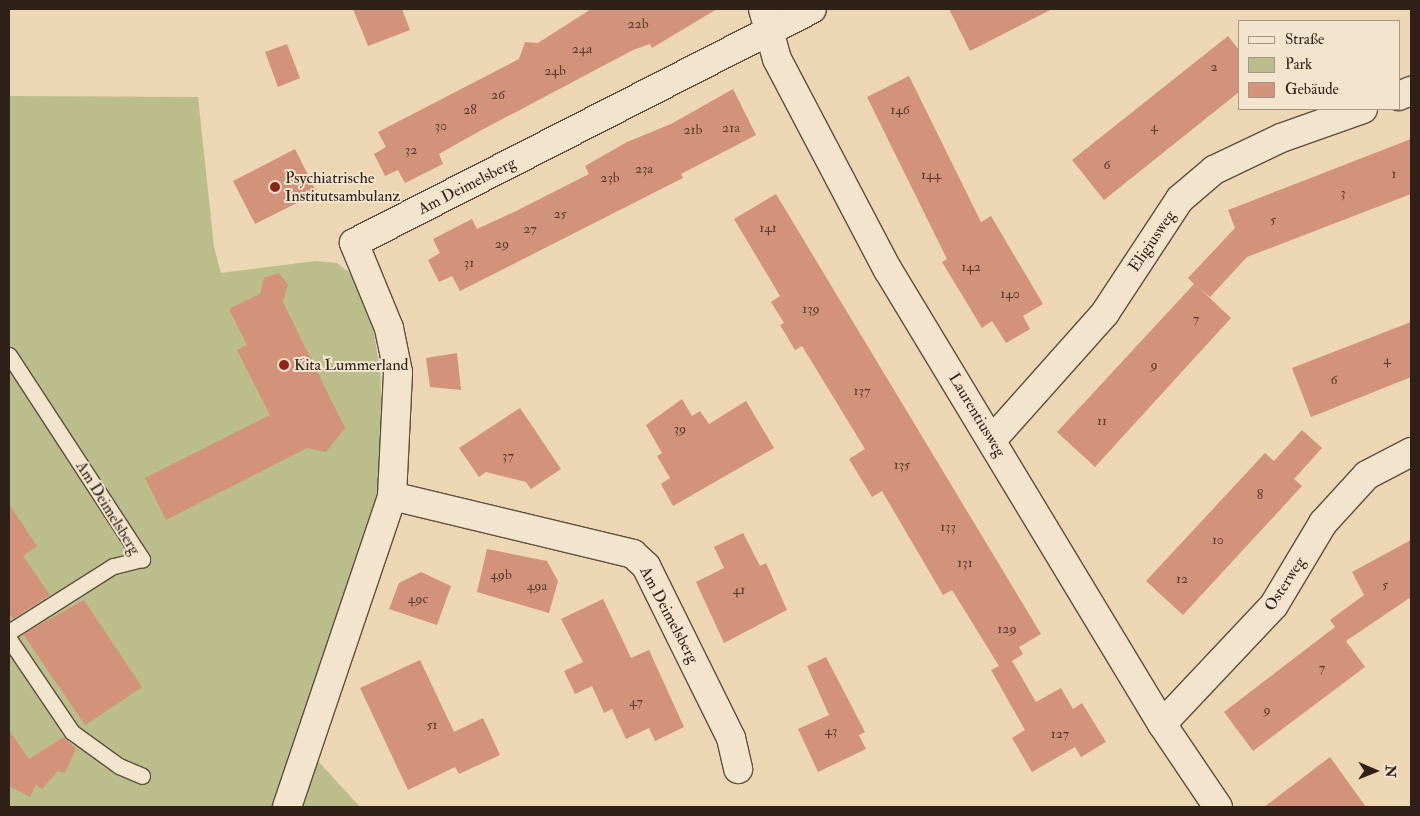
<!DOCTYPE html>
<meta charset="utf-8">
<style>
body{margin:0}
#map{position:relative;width:1420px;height:816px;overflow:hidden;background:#ecd6b4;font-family:"IM FELL Double Pica",serif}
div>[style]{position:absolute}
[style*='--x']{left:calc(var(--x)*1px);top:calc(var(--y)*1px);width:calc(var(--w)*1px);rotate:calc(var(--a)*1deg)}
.green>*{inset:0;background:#bbbd8b}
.building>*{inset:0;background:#d3937a}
.roads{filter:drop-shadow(1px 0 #5f4e3f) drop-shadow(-1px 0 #5f4e3f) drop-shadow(0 1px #5f4e3f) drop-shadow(0 -1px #5f4e3f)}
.service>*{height:15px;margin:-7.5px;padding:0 7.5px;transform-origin:7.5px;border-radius:7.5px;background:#f3e4ce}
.minor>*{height:28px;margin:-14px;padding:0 14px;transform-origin:14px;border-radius:14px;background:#f3e4ce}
.dots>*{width:14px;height:14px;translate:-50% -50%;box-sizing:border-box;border:2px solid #f3e4ce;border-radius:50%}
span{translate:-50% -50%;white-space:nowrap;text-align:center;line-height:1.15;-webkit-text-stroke:4px #f3e4ce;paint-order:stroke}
.number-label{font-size:14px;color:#593e30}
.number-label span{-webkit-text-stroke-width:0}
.poi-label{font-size:16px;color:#302118}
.left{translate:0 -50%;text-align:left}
.street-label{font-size:16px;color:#302118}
.frame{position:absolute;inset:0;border:10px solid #302118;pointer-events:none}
.legend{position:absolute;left:1238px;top:20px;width:162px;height:90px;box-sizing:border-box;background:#f3e4ce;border:1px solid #a59685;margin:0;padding:6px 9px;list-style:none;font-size:15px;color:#302118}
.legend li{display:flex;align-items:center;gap:10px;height:25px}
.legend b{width:25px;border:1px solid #a59685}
.north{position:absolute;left:1350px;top:746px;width:50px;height:50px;-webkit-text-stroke:4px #f3e4ce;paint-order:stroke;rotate:91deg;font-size:14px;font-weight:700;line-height:20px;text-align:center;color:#302118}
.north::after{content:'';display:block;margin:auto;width:18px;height:22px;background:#302118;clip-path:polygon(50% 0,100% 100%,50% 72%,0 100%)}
</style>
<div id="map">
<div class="green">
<i style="clip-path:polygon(9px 96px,198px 97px,214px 247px,221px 273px,315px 261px,337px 263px,356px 278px,371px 316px,380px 370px,383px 431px,378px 490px,335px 649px,281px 807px,9px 807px)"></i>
<i style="clip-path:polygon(308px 750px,360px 807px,295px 807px)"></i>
</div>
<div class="building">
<i style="clip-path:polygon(353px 9px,402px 9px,410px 30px,368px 46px)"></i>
<i style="clip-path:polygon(591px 9px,717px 9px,652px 48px,650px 44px,633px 50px,478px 132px,439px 154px,443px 164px,405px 183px,398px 170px,385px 176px,374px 154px,386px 147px,378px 132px,519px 59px,525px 42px,538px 43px)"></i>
<i style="clip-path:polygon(949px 9px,1052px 9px,970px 51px)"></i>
<i style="clip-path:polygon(1228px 36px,1239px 50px,1239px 92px,1104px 200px,1072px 160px)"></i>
<i style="clip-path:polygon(287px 44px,300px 78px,278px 87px,265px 52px)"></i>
<i style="clip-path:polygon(909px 76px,981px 222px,991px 216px,1043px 304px,1023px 316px,1030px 329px,1006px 343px,992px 321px,982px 328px,942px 262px,947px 259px,867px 97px)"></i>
<i style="clip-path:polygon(733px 89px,756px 135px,681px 174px,683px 178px,460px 291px,452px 276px,439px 282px,428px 260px,440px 253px,433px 239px,472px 219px,477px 229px,518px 210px,589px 174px,585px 166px,627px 142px,671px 124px)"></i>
<i style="clip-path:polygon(1411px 139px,1411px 194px,1247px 257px,1210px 297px,1197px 286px,1231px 318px,1095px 467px,1057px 432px,1194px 284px,1188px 278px,1235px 228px,1228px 210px)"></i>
<i style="clip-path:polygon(295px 149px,317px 193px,255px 224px,233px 181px)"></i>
<i style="clip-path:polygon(776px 194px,1041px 634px,1019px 647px,1023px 654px,1012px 661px,1036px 702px,1061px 688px,1073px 709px,1082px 703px,1106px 742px,1081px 757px,1075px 747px,1032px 772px,1012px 738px,1025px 730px,991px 670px,999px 666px,952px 590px,943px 595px,882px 491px,872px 497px,849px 459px,865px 449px,802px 346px,795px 350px,780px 325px,784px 323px,771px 302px,780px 296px,734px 219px)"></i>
<i style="clip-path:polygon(279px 273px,288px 285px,283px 302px,345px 428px,326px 452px,307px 448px,166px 520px,145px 478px,270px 415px,237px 350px,247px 345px,229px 309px,260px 294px,264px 278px)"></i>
<i style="clip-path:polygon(1411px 322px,1411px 377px,1311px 417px,1292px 368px)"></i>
<i style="clip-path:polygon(457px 353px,461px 390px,430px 387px,426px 358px)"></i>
<i style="clip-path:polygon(682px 399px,692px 416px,700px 411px,709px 424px,746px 401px,774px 448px,673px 506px,661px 484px,670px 478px,657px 456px,662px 453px,646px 425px)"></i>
<i style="clip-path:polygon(520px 408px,561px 469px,531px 489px,526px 482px,486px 472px,479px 477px,459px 448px)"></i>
<i style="clip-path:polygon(1302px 430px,1322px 448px,1294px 479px,1302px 486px,1183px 615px,1146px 581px,1265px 453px,1274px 461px)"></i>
<i style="clip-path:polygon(9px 504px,37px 546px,23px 556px,50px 595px,13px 619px,9px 613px)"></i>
<i style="clip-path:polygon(743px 533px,760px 566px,766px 563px,787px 610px,724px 643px,696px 582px,724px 568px,714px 547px)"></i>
<i style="clip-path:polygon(1411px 540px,1411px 597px,1346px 641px,1365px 667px,1253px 751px,1224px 712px,1335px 627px,1330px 620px,1364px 595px,1352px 572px)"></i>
<i style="clip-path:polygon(487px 549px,547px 561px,558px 581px,549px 613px,477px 592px)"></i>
<i style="clip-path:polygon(421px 572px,451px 586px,437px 625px,389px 609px,399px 583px)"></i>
<i style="clip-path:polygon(603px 599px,631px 658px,649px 650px,684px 727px,655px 741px,649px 728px,626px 739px,612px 709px,604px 713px,592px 686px,575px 694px,564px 671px,583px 662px,561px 619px)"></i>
<i style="clip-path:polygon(84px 600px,142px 687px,85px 725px,23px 634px)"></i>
<i style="clip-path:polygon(826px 657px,865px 732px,859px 735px,866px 749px,818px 772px,798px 729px,829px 715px,807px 666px)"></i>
<i style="clip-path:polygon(420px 660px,454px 732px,483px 718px,500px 755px,459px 774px,455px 767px,408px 790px,360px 688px)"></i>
<i style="clip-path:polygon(9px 730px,29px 759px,64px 737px,76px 749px,65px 773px,58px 771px,42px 789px,36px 785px,30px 797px,9px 786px)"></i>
<i style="clip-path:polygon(1330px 757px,1366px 807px,1264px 807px)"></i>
</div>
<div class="roads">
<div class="service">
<i style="--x:9;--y:355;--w:244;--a:56.9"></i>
<i style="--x:142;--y:559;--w:30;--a:166"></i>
<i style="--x:113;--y:566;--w:123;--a:147.6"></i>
<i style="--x:9;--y:639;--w:112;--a:55.9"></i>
<i style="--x:72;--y:732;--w:58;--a:35.9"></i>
<i style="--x:119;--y:766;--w:25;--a:23"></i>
</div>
<div class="minor">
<i style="--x:763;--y:9;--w:52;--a:74.4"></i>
<i style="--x:777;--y:59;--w:238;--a:62.3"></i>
<i style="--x:888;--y:270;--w:530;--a:58.89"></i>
<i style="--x:1162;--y:724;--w:100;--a:56"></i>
<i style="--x:1399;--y:96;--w:13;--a:-23"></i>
<i style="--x:992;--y:440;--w:170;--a:-48.3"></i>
<i style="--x:1105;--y:313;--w:136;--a:-56.7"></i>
<i style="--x:1180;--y:199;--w:45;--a:-40.5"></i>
<i style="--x:1214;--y:170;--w:74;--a:-25.5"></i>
<i style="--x:1281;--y:138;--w:87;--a:-19.5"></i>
<i style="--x:392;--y:496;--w:248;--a:13.5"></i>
<i style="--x:633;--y:554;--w:18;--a:43"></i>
<i style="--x:646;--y:566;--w:192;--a:63.7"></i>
<i style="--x:731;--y:738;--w:32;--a:77"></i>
<i style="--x:1162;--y:724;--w:163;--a:-46.7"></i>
<i style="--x:1274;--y:605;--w:96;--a:-59.1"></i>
<i style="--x:1323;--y:523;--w:65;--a:-47.5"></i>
<i style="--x:1367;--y:475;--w:50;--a:-27.6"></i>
<i style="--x:287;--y:807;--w:328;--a:-71.3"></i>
<i style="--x:392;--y:496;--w:124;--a:-87.2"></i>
<i style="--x:398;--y:372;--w:45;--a:-101.6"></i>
<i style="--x:389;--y:328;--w:92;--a:-112.4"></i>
<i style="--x:354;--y:243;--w:514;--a:-27.06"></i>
</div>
</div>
<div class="dots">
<i style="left:275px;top:187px;background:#8f2418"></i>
<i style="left:284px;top:365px;background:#8f2418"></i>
</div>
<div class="number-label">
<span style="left:638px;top:24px">22b</span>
<span style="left:582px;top:49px">24a</span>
<span style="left:1214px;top:67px">2</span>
<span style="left:555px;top:71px">24b</span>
<span style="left:498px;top:95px">26</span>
<span style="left:470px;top:110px">28</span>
<span style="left:900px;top:110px">146</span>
<span style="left:441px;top:126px">30</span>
<span style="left:1154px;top:127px">4</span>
<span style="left:731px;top:128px">21a</span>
<span style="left:693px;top:130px">21b</span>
<span style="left:411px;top:150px">32</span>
<span style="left:1107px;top:165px">6</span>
<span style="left:644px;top:169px">23a</span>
<span style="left:1394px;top:174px">1</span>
<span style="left:931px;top:175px">144</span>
<span style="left:610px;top:178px">23b</span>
<span style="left:1343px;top:193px">3</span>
<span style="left:560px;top:214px">25</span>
<span style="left:1273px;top:220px">5</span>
<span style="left:768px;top:228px">141</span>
<span style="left:530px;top:229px">27</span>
<span style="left:502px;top:244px">29</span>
<span style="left:469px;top:263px">31</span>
<span style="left:971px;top:267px">142</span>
<span style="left:1010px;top:294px">140</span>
<span style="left:811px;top:309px">139</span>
<span style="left:1196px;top:319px">7</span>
<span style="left:1387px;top:360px">4</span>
<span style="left:1154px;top:365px">9</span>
<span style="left:1334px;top:380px">6</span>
<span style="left:862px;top:391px">137</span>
<span style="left:1102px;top:421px">11</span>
<span style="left:680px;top:429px">39</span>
<span style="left:508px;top:456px">37</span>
<span style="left:902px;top:465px">135</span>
<span style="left:1260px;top:495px">8</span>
<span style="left:948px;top:527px">133</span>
<span style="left:1218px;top:540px">10</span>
<span style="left:965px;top:563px">131</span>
<span style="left:501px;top:575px">49b</span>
<span style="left:1182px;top:579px">12</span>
<span style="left:1385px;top:585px">5</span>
<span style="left:537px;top:586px">49a</span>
<span style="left:739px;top:590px">41</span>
<span style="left:418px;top:599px">49c</span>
<span style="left:1007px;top:629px">129</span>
<span style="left:1322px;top:668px">7</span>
<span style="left:636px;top:702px">47</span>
<span style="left:1267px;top:710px">9</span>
<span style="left:432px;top:725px">51</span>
<span style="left:831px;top:731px">43</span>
<span style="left:1060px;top:734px">127</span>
</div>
<div class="poi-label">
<span class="left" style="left:285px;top:187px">Psychiatrische<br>Institutsambulanz</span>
<span class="left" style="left:294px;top:365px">Kita Lummerland</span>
</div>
<div class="street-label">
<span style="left:467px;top:186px;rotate:-27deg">Am Deimelsberg</span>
<span style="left:1152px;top:241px;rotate:-56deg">Eligiusweg</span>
<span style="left:977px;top:415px;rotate:59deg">Laurentiusweg</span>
<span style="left:108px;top:508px;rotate:58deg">Am Deimelsberg</span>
<span style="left:1285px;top:584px;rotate:-57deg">Osterweg</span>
<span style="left:669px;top:615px;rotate:62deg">Am Deimelsberg</span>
</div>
<div class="frame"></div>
<ul class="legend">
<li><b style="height:6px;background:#f3e4ce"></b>Straße</li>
<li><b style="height:14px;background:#bbbd8b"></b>Park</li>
<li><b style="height:14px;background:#d3937a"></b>Gebäude</li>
</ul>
<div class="north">N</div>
</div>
